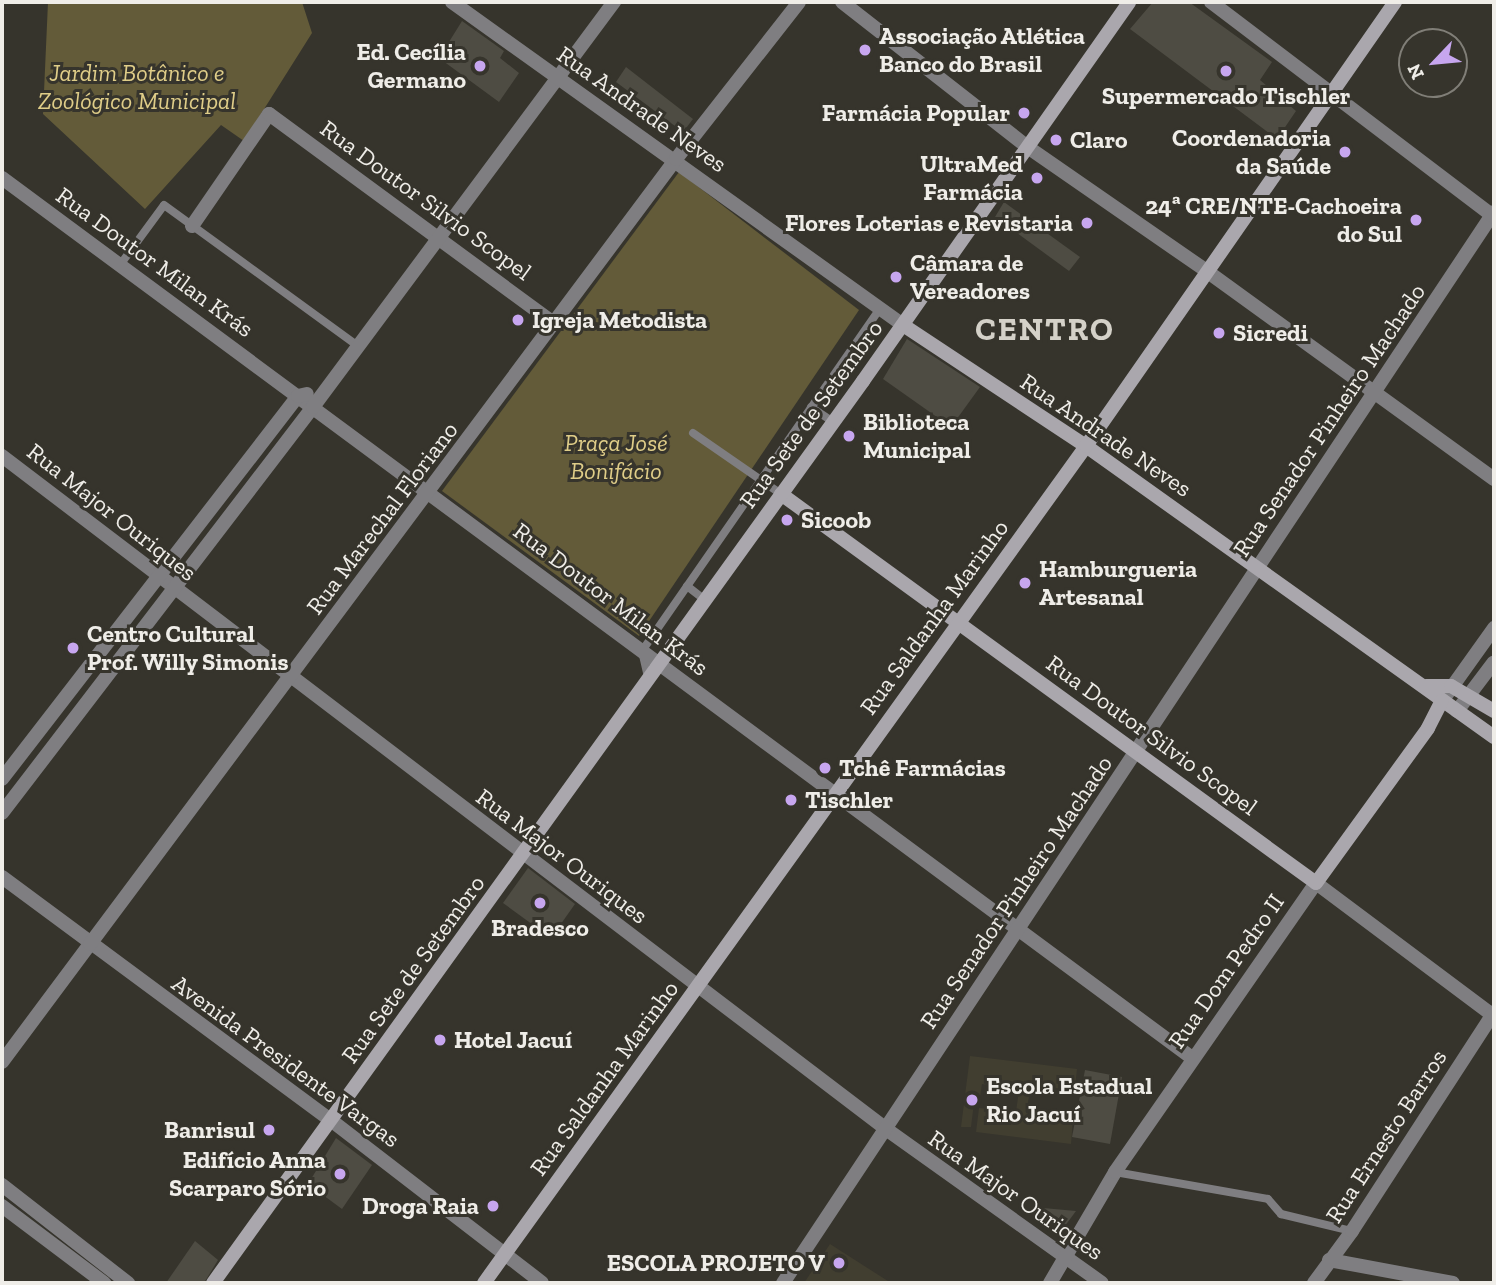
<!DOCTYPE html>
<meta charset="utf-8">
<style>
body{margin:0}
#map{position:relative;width:1496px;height:1285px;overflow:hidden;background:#36342c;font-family:"Zilla Slab",serif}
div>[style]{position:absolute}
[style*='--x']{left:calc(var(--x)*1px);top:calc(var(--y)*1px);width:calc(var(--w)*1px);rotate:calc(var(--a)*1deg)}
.built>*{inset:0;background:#413e30}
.green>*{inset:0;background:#635b39}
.building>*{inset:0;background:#4e4c43}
.service>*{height:8px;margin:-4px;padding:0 4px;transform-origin:4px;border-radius:4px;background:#7f7e81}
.minor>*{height:14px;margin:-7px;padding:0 7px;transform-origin:7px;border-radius:7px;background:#7f7e81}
.tertiary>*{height:14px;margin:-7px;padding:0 7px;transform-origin:7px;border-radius:7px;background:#7f7e81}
.secondary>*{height:14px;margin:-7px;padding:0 7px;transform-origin:7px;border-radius:7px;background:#aaa7ad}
.dots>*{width:19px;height:19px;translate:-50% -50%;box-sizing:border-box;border:4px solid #36342c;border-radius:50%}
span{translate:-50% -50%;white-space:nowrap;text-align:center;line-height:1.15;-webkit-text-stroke:6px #36342c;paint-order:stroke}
.poi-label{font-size:24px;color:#efede8;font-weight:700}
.left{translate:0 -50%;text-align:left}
.right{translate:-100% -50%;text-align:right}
.park-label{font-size:24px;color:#dfcd88;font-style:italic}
.street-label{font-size:24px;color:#efede8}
.district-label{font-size:32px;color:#d4d1c8;font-weight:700;letter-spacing:2px}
.frame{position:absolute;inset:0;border:4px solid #efede8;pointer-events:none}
.north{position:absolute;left:1398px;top:28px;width:70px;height:70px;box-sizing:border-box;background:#36342c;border:2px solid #807e77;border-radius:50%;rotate:244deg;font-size:19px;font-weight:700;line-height:28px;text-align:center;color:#efede8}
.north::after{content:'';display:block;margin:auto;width:24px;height:32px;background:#c7a6ef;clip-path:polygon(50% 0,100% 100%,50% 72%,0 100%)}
</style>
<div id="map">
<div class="built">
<i style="clip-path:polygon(970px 1056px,1077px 1069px,1074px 1096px,1030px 1091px,1026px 1113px,1073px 1119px,1071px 1144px,976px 1132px,979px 1108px,1016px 1112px,1019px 1090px,982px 1084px,979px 1104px,974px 1103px,971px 1127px,961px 1127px)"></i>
<i style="clip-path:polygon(830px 1244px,891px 1283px,804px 1283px)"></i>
</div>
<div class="green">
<i style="clip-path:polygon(48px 2px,302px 2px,312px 33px,244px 141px,221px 125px,145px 209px,43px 114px)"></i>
<i style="clip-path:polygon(679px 172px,859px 310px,639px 636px,442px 491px)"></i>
</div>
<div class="building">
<i style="clip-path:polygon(1153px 2px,1189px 2px,1272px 62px,1260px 80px,1296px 111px,1277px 139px,1130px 29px)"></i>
<i style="clip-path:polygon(462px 21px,504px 51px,500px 58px,519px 73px,499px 102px,439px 58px)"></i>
<i style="clip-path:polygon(626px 67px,693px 119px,683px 132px,616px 82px)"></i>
<i style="clip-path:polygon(1004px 202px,1080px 257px,1069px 271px,995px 217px)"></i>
<i style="clip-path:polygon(907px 339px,980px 387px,951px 427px,883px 379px)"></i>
<i style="clip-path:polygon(528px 868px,575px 904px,551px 938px,503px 903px)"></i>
<i style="clip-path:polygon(1085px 1070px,1122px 1077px,1110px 1144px,1072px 1137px)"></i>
<i style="clip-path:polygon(336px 1138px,372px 1165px,342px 1209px,308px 1184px)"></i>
<i style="clip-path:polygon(1032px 1207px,1076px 1211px,1062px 1230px)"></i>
<i style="clip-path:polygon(195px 1241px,218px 1260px,204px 1283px,166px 1283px)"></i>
</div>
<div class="service">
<i style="--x:120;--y:265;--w:74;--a:-53.7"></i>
<i style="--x:164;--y:205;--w:238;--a:36"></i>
<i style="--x:811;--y:407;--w:27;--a:34"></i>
<i style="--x:693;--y:433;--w:107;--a:34.7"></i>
<i style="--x:687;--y:586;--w:23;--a:38"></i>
<i style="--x:648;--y:677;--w:27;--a:-103"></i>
<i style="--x:642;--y:651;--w:417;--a:-55.2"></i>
<i style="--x:1115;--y:1172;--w:155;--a:10"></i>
<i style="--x:1268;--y:1199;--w:20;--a:49"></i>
<i style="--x:1281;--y:1214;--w:73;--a:13.5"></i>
</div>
<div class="minor">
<i style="--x:842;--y:2;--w:237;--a:38"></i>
<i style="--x:1029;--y:148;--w:218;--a:34.7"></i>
<i style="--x:1208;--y:272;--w:353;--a:35.9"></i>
<i style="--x:2;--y:178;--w:1480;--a:36.48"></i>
<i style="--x:192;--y:226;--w:136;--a:-55.5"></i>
<i style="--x:269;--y:114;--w:355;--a:36.3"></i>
<i style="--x:2;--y:456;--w:1111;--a:37.28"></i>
<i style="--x:886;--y:1129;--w:265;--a:35.5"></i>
<i style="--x:1258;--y:567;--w:426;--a:-56.4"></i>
<i style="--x:1442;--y:701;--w:90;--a:-54.5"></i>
<i style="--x:1457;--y:711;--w:61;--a:-52.9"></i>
<i style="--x:2;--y:779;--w:484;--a:-52.3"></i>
<i style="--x:298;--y:396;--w:9;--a:-13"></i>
<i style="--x:2;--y:813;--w:511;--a:-52.55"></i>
<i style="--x:313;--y:407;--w:505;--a:-53.38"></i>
<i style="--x:2;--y:1062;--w:147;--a:-53.3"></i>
<i style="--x:2;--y:1185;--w:160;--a:37.9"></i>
<i style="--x:2;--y:1206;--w:128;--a:37"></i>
<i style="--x:1329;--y:1260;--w:126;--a:10.5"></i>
<i style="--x:1050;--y:1283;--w:129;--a:-59.6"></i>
<i style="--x:1115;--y:1172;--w:352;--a:-55.2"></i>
<i style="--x:1316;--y:883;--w:222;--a:36.8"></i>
<i style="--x:1314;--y:1283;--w:64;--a:-53.8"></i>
<i style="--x:1352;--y:1231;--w:261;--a:-57"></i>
</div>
<div class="tertiary">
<i style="--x:452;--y:2;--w:555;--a:35.61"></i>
<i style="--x:1211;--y:2;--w:355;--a:37.2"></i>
<i style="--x:2;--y:877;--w:410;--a:36.5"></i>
<i style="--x:332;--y:1121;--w:265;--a:37.6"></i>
<i style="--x:90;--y:944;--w:980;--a:-53.26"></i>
<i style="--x:676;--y:159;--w:199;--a:-51.9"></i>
<i style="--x:783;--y:1283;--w:859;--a:-56.44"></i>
</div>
<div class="secondary">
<i style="--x:903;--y:325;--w:219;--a:33.5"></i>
<i style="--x:1086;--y:446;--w:501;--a:35.5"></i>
<i style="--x:781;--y:494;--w:661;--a:36.02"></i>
<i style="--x:1316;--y:883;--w:191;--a:-54.1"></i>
<i style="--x:1428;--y:728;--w:30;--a:-63"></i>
<i style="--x:1426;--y:686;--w:25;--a:0"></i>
<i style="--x:1451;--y:686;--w:50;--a:30.2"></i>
<i style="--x:213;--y:1283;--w:1112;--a:-54.22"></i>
<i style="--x:863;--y:381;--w:463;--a:-54.9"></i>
<i style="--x:484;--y:1283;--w:1031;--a:-54.27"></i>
<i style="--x:1086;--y:446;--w:541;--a:-55.16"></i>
</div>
<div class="dots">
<i style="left:865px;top:50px;background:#c7a6ef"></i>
<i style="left:480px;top:66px;background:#c7a6ef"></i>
<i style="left:1226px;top:71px;background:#c7a6ef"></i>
<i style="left:1024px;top:113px;background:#c7a6ef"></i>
<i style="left:1056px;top:140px;background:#c7a6ef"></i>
<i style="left:1345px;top:152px;background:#c7a6ef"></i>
<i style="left:1037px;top:178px;background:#c7a6ef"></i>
<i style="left:1416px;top:220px;background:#c7a6ef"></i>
<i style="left:1087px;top:223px;background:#c7a6ef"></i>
<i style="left:896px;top:277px;background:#c7a6ef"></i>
<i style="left:518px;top:320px;background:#c7a6ef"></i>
<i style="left:1219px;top:333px;background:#c7a6ef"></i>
<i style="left:849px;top:436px;background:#c7a6ef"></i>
<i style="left:787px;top:520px;background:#c7a6ef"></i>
<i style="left:1025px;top:583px;background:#c7a6ef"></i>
<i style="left:73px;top:648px;background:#c7a6ef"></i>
<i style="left:825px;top:768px;background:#c7a6ef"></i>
<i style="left:791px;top:800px;background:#c7a6ef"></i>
<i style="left:540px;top:903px;background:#c7a6ef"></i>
<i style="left:440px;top:1040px;background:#c7a6ef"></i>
<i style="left:972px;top:1100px;background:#c7a6ef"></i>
<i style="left:269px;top:1130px;background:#c7a6ef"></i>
<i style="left:340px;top:1174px;background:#c7a6ef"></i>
<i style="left:493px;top:1206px;background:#c7a6ef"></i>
<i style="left:839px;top:1263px;background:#c7a6ef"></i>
</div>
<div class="poi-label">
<span class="left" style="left:879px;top:50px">Associação Atlética<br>Banco do Brasil</span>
<span class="right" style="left:466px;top:66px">Ed. Cecília<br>Germano</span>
<span style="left:1226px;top:96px">Supermercado Tischler</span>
<span class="right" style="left:1010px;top:113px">Farmácia Popular</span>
<span class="right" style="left:1331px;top:152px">Coordenadoria<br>da Saúde</span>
<span class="left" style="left:1070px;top:140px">Claro</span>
<span class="right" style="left:1023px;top:178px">UltraMed<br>Farmácia</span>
<span class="right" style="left:1402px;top:220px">24ª CRE/NTE-Cachoeira<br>do Sul</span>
<span class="right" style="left:1073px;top:223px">Flores Loterias e Revistaria</span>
<span class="left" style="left:910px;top:277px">Câmara de<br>Vereadores</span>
<span class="left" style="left:532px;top:320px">Igreja Metodista</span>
<span class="left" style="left:1233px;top:333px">Sicredi</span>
<span class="left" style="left:863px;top:436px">Biblioteca<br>Municipal</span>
<span class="left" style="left:801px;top:520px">Sicoob</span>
<span class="left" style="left:1039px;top:583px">Hamburgueria<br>Artesanal</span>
<span class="left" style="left:87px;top:648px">Centro Cultural<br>Prof. Willy Simonis</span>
<span class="left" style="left:839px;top:768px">Tchê Farmácias</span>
<span class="left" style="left:805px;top:800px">Tischler</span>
<span style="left:540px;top:928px">Bradesco</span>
<span class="left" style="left:454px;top:1040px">Hotel Jacuí</span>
<span class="left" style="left:986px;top:1100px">Escola Estadual<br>Rio Jacuí</span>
<span class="right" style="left:255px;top:1130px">Banrisul</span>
<span class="right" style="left:326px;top:1174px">Edifício Anna<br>Scarparo Sório</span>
<span class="right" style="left:479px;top:1206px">Droga Raia</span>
<span class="right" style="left:825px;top:1263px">ESCOLA PROJETO V</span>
</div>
<div class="park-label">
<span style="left:137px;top:87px">Jardim Botânico e<br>Zoológico Municipal</span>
<span style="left:616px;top:457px">Praça José<br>Bonifácio</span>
</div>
<div class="street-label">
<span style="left:642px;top:109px;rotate:35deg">Rua Andrade Neves</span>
<span style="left:426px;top:200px;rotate:36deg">Rua Doutor Silvio Scopel</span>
<span style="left:155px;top:262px;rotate:36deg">Rua Doutor Milan Krás</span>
<span style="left:811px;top:414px;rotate:-54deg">Rua Sete de Setembro</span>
<span style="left:1329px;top:420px;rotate:-56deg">Rua Senador Pinheiro Machado</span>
<span style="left:1106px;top:435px;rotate:34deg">Rua Andrade Neves</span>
<span style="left:112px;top:512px;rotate:38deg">Rua Major Ouriques</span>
<span style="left:382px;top:518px;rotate:-53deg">Rua Marechal Floriano</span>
<span style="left:611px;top:599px;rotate:37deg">Rua Doutor Milan Krás</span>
<span style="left:934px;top:617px;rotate:-54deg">Rua Saldanha Marinho</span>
<span style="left:1152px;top:735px;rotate:36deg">Rua Doutor Silvio Scopel</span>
<span style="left:562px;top:856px;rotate:37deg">Rua Major Ouriques</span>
<span style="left:1016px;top:892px;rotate:-56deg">Rua Senador Pinheiro Machado</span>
<span style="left:413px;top:969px;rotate:-54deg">Rua Sete de Setembro</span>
<span style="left:1226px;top:971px;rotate:-55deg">Rua Dom Pedro II</span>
<span style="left:286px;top:1061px;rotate:36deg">Avenida Presidente Vargas</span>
<span style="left:604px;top:1078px;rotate:-54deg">Rua Saldanha Marinho</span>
<span style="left:1386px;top:1136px;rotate:-57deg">Rua Ernesto Barros</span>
<span style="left:1016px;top:1195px;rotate:35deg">Rua Major Ouriques</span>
</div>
<div class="district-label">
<span style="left:1045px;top:329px">CENTRO</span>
</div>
<div class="frame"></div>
<div class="north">N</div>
</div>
